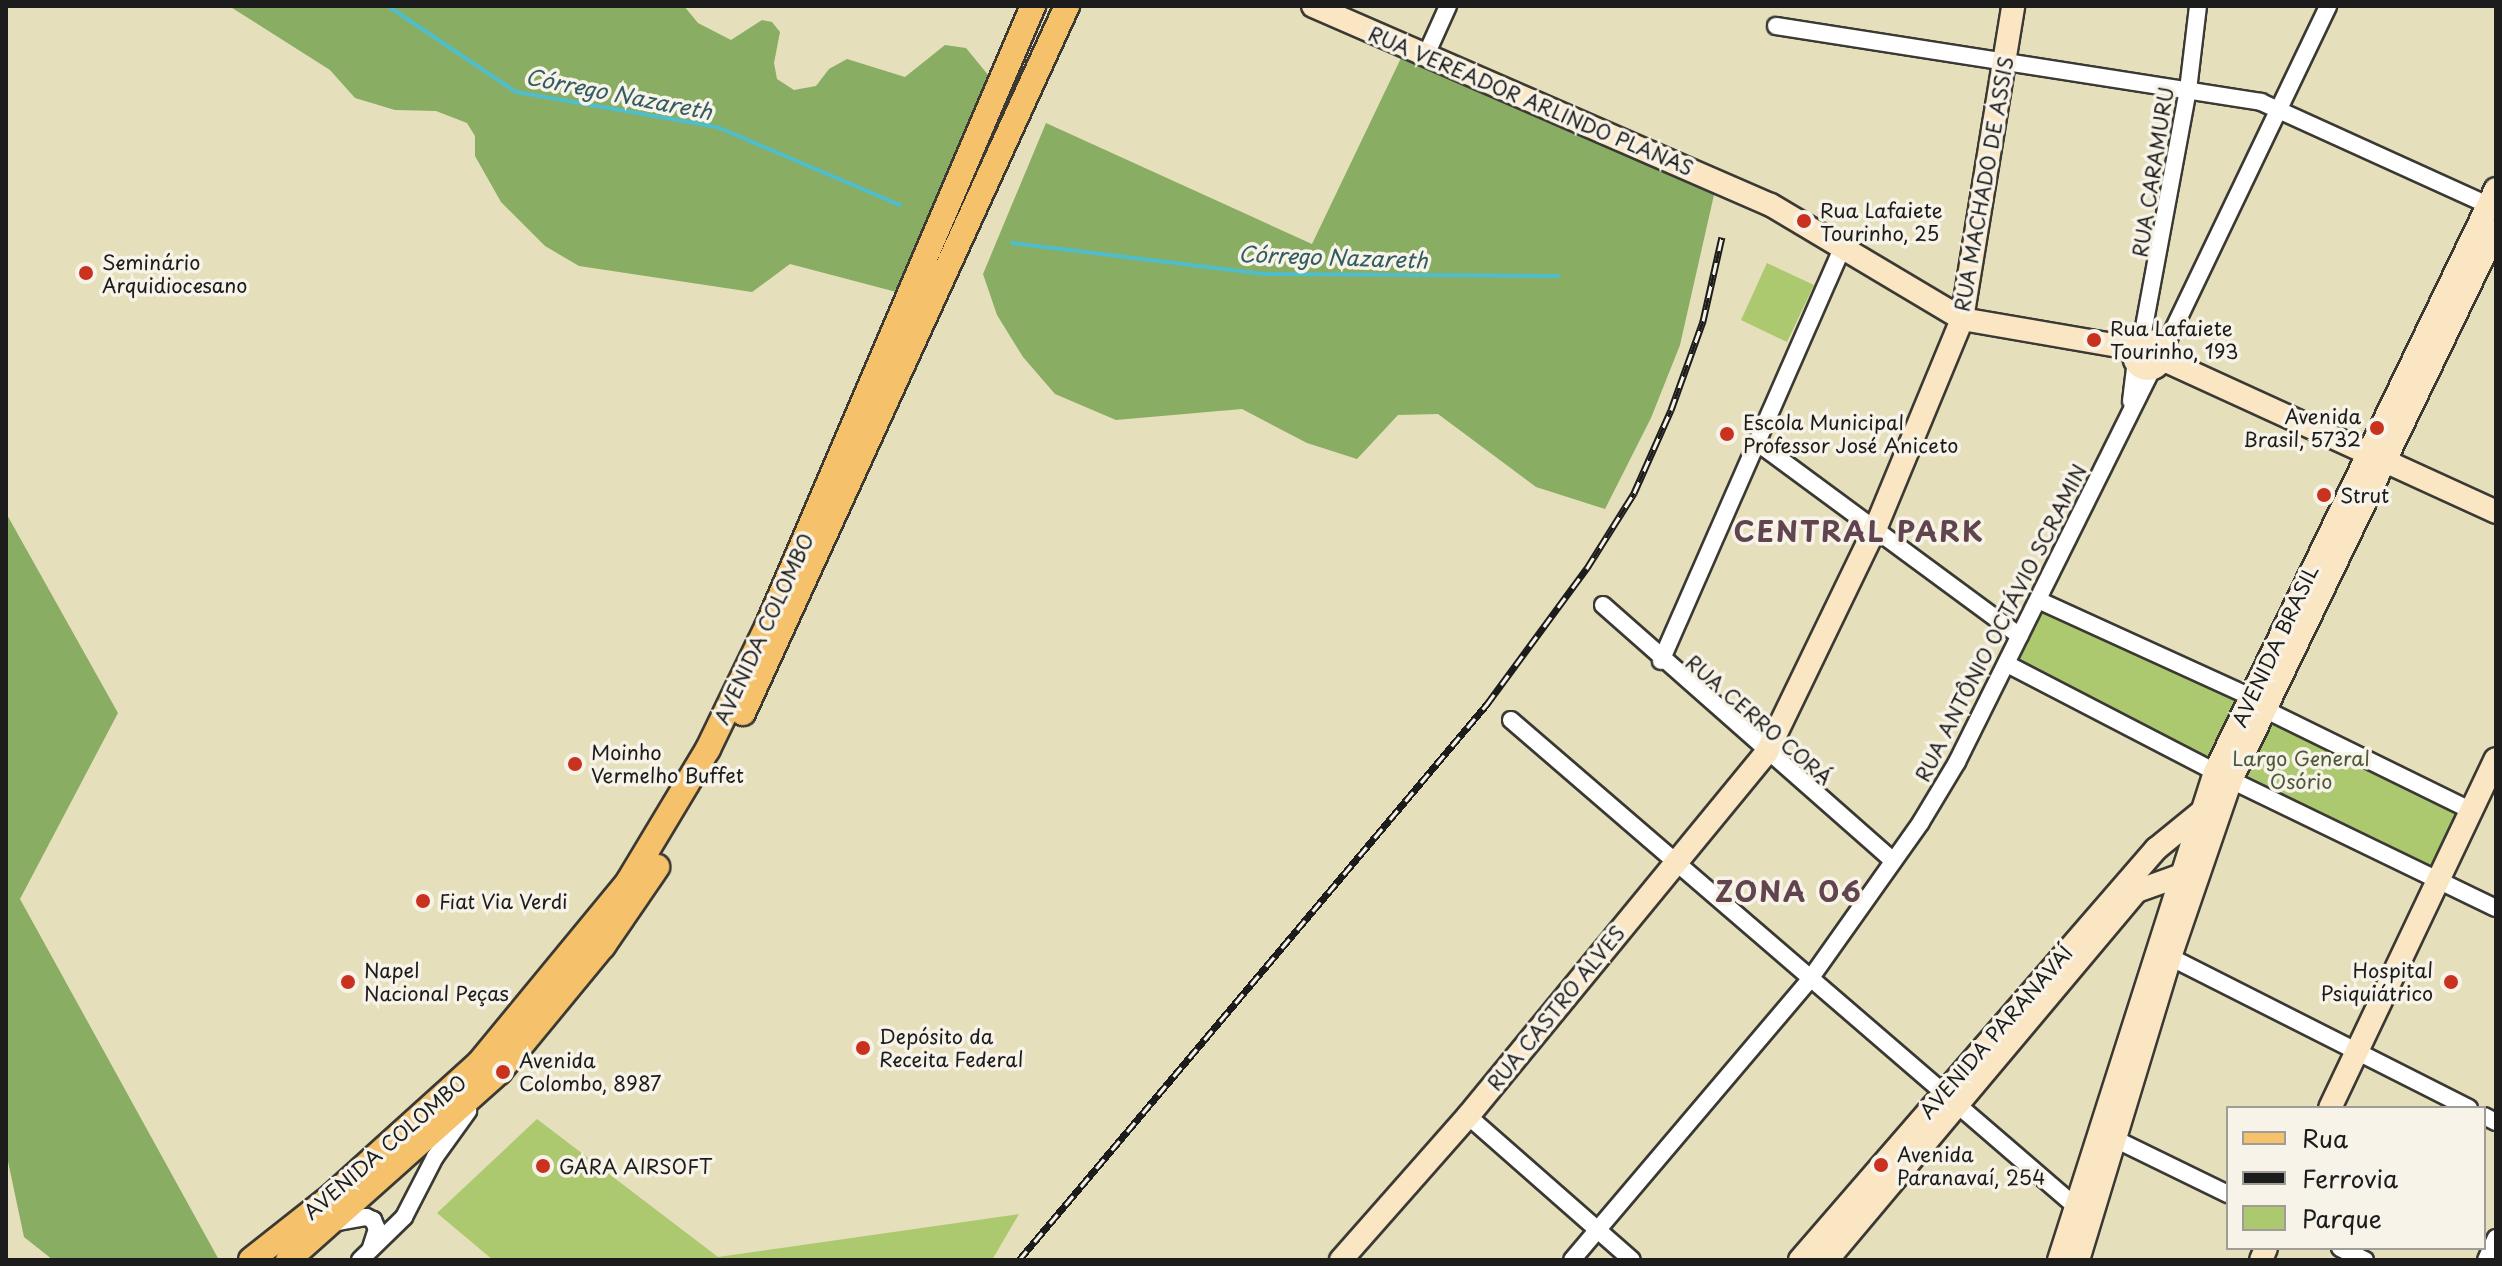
<!DOCTYPE html>
<meta charset="utf-8">
<style>
body{margin:0}
#map{position:relative;width:2502px;height:1266px;overflow:hidden;background:#e6dfbb;font-family:"Playpen Sans",sans-serif}
div>[style]{position:absolute}
[style*='--x']{left:calc(var(--x)*1px);top:calc(var(--y)*1px);width:calc(var(--w)*1px);rotate:calc(var(--a)*1deg)}
.green>*{inset:0;background:#acc96f}
.forest>*{inset:0;background:#89ad62}
.stream>*{height:4px;margin:-2px;padding:0 2px;transform-origin:2px;border-radius:2px;background:#50bdca}
.roads{filter:drop-shadow(2px 0 #3a3934) drop-shadow(-2px 0 #3a3934) drop-shadow(0 2px #3a3934) drop-shadow(0 -2px #3a3934)}
.street>*{height:16px;margin:-8px;padding:0 8px;transform-origin:8px;border-radius:8px;background:#fff}
.secondary>*{height:22px;margin:-11px;padding:0 11px;transform-origin:11px;border-radius:11px;background:#fbe6c4}
.secondary>.ring{margin:-11px;padding:0;box-sizing:content-box;background:none;border:22px solid #fbe6c4;border-radius:50%}
.primary>*{height:24px;margin:-12px;padding:0 12px;transform-origin:12px;border-radius:12px;background:#f6c16b}
.rail>*{height:7px;margin-top:-3.5px;transform-origin:0;background:repeating-linear-gradient(90deg,#f7f3e8 0 12px,#1c1c1c 0 24px);box-sizing:border-box;border-block:2px solid #1c1c1c}
.dots>*{width:22px;height:22px;translate:-50% -50%;box-sizing:border-box;border:4px solid #f7f3e8;border-radius:50%}
span{translate:-50% -50%;white-space:nowrap;text-align:center;line-height:1.15;-webkit-text-stroke:7px #f7f3e8;paint-order:stroke}
.street-label{font-size:20px;color:#1c1c1c}
.poi-label{font-size:20px;color:#1c1c1c}
.left{translate:0 -50%;text-align:left}
.right{translate:-100% -50%;text-align:right}
.park-label{font-size:20px;color:#4e5939}
.water-label{font-size:22px;color:#315c62;font-style:italic}
.district-label{font-size:28px;color:#60444e;font-weight:700;letter-spacing:2px}
.frame{position:absolute;inset:0;border:8px solid #1c1c1c;pointer-events:none}
.legend{position:absolute;left:2226px;top:1106px;width:260px;height:144px;box-sizing:border-box;background:#f7f3e8;border:2px solid #9f9d96;margin:0;padding:10px 14px;list-style:none;font-size:24px;color:#1c1c1c}
.legend li{display:flex;align-items:center;gap:16px;height:40px}
.legend b{width:40px;border:2px solid #9f9d96}
</style>
<div id="map">
<div class="green">
<i style="clip-path:polygon(1767px 263px,1814px 285px,1787px 342px,1741px 320px)"></i>
<i style="clip-path:polygon(2038px 600px,2251px 697px,2215px 772px,2007px 664px)"></i>
<i style="clip-path:polygon(2264px 709px,2472px 811px,2440px 881px,2231px 780px)"></i>
<i style="clip-path:polygon(537px 1119px,718px 1257px,1019px 1214px,992px 1260px,493px 1260px,437px 1213px)"></i>
</div>
<div class="forest">
<i style="clip-path:polygon(229px 6px,684px 6px,698px 23px,731px 40px,762px 20px,772px 22px,780px 32px,774px 63px,777px 79px,794px 90px,816px 86px,829px 69px,847px 59px,905px 77px,945px 45px,966px 48px,989px 76px,984px 101px,904px 294px,790px 264px,752px 292px,579px 266px,545px 246px,501px 202px,475px 156px,475px 136px,467px 123px,436px 111px,395px 110px,355px 98px,330px 70px)"></i>
<i style="clip-path:polygon(1402px 56px,1716px 186px,1680px 345px,1651px 418px,1605px 509px,1536px 487px,1438px 414px,1398px 415px,1357px 459px,1307px 443px,1242px 409px,1116px 420px,1055px 394px,1023px 357px,997px 315px,983px 274px,1046px 123px,1312px 244px)"></i>
<i style="clip-path:polygon(6px 513px,118px 713px,20px 899px,219px 1260px,53px 1260px,24px 1237px,6px 1152px)"></i>
</div>
<div class="stream">
<i style="--x:388;--y:6;--w:154;--a:33.9"></i>
<i style="--x:516;--y:92;--w:204;--a:9.9"></i>
<i style="--x:717;--y:127;--w:199;--a:23.1"></i>
<i style="--x:1012;--y:243;--w:256;--a:7"></i>
<i style="--x:1266;--y:274;--w:292;--a:0.4"></i>
</div>
<div class="roads">
<div class="street">
<i style="--x:1776;--y:26;--w:491;--a:8.9"></i>
<i style="--x:2261;--y:102;--w:249;--a:24.4"></i>
<i style="--x:1426;--y:55;--w:54;--a:-65.8"></i>
<i style="--x:2141;--y:343;--w:257;--a:-79.5"></i>
<i style="--x:2188;--y:90;--w:85;--a:-83.2"></i>
<i style="--x:2162;--y:353;--w:385;--a:-64.4"></i>
<i style="--x:2131;--y:401;--w:38;--a:-83"></i>
<i style="--x:1758;--y:443;--w:325;--a:36.4"></i>
<i style="--x:2038;--y:600;--w:234;--a:24.5"></i>
<i style="--x:1603;--y:605;--w:387;--a:41.4"></i>
<i style="--x:1661;--y:661;--w:452;--a:-66.3"></i>
<i style="--x:2007;--y:664;--w:234;--a:27.4"></i>
<i style="--x:2264;--y:709;--w:232;--a:26.1"></i>
<i style="--x:1511;--y:720;--w:745;--a:40.75"></i>
<i style="--x:2231;--y:780;--w:294;--a:25.8"></i>
<i style="--x:2170;--y:957;--w:335;--a:26.8"></i>
<i style="--x:1468;--y:1116;--w:218;--a:41.3"></i>
<i style="--x:2484;--y:1116;--w:13;--a:27"></i>
<i style="--x:2115;--y:1139;--w:126;--a:26"></i>
<i style="--x:332;--y:1223;--w:35;--a:-10"></i>
<i style="--x:366;--y:1217;--w:8;--a:23"></i>
<i style="--x:373;--y:1220;--w:10;--a:66"></i>
<i style="--x:377;--y:1229;--w:20;--a:108"></i>
<i style="--x:2340;--y:1248;--w:28;--a:26"></i>
<i style="--x:360;--y:1260;--w:62;--a:-44.3"></i>
<i style="--x:404;--y:1217;--w:68;--a:-62.7"></i>
<i style="--x:435;--y:1157;--w:57;--a:-54.3"></i>
<i style="--x:1572;--y:1260;--w:368;--a:-49.7"></i>
<i style="--x:1810;--y:979;--w:192;--a:-54.7"></i>
<i style="--x:1921;--y:822;--w:70;--a:-59"></i>
<i style="--x:1957;--y:762;--w:439;--a:-63.6"></i>
<i style="--x:2486;--y:1260;--w:24;--a:-66"></i>
</div>
<div class="secondary">
<i style="--x:1313;--y:6;--w:499;--a:23.5"></i>
<i style="--x:1771;--y:205;--w:222;--a:30.8"></i>
<i style="--x:1962;--y:319;--w:176;--a:9.8"></i>
<i class="ring" style="left:2134px;top:341px;width:6px;height:6px"></i>
<i style="--x:2162;--y:359;--w:367;--a:24.6"></i>
<i style="--x:2330;--y:1108;--w:386;--a:-64.6"></i>
<i style="--x:1341;--y:1260;--w:192;--a:-48.6"></i>
<i style="--x:1468;--y:1116;--w:471;--a:-50.6"></i>
<i style="--x:1767;--y:752;--w:250;--a:-64.2"></i>
<i style="--x:1876;--y:527;--w:225;--a:-67.5"></i>
<i style="--x:1962;--y:319;--w:317;--a:-80.7"></i>
<i style="--x:1800;--y:1260;--w:544;--a:-49.1"></i>
<i style="--x:2156;--y:849;--w:57;--a:-39.3"></i>
<i style="--x:1827;--y:1260;--w:482;--a:-50"></i>
<i style="--x:2137;--y:891;--w:56;--a:-19.7"></i>
<i style="--x:2059;--y:1260;--w:512;--a:-72.27"></i>
<i style="--x:2215;--y:772;--w:647;--a:-64.27"></i>
<i style="--x:2078;--y:1260;--w:317;--a:-73.1"></i>
<i style="--x:2170;--y:957;--w:187;--a:-71"></i>
<i style="--x:2231;--y:780;--w:611;--a:-64.27"></i>
<i style="--x:2261;--y:1260;--w:13;--a:-67"></i>
</div>
<div class="primary">
<i style="--x:743;--y:713;--w:778;--a:-65.38"></i>
<i style="--x:251;--y:1260;--w:105;--a:-38.4"></i>
<i style="--x:333;--y:1195;--w:197;--a:-42.1"></i>
<i style="--x:479;--y:1063;--w:234;--a:-50.5"></i>
<i style="--x:628;--y:882;--w:155;--a:-59"></i>
<i style="--x:708;--y:749;--w:136;--a:-64.2"></i>
<i style="--x:767;--y:627;--w:676;--a:-66.81"></i>
<i style="--x:288;--y:1260;--w:283;--a:-41.7"></i>
<i style="--x:499;--y:1072;--w:163;--a:-50.5"></i>
<i style="--x:603;--y:946;--w:96;--a:-55.6"></i>
</div>
</div>
<div class="rail">
<i style="--x:1019;--y:1260;--w:727;--a:-49.91"></i>
<i style="--x:1487;--y:704;--w:169;--a:-53.7"></i>
<i style="--x:1587;--y:568;--w:89;--a:-57.9"></i>
<i style="--x:1634;--y:493;--w:91;--a:-66"></i>
<i style="--x:1671;--y:410;--w:95;--a:-70.2"></i>
<i style="--x:1703;--y:321;--w:86;--a:-77.3"></i>
</div>
<div class="dots">
<i style="left:1804px;top:221px;background:#c8321e"></i>
<i style="left:86px;top:273px;background:#c8321e"></i>
<i style="left:2094px;top:340px;background:#c8321e"></i>
<i style="left:2377px;top:428px;background:#c8321e"></i>
<i style="left:1727px;top:434px;background:#c8321e"></i>
<i style="left:2324px;top:495px;background:#c8321e"></i>
<i style="left:575px;top:764px;background:#c8321e"></i>
<i style="left:423px;top:901px;background:#c8321e"></i>
<i style="left:348px;top:982px;background:#c8321e"></i>
<i style="left:2451px;top:982px;background:#c8321e"></i>
<i style="left:863px;top:1048px;background:#c8321e"></i>
<i style="left:503px;top:1072px;background:#c8321e"></i>
<i style="left:1881px;top:1165px;background:#c8321e"></i>
<i style="left:543px;top:1166px;background:#c8321e"></i>
</div>
<div class="street-label">
<span style="left:1531px;top:101px;rotate:23deg">RUA VEREADOR ARLINDO PLANAS</span>
<span style="left:2153px;top:172px;rotate:-81deg">RUA CARAMURU</span>
<span style="left:1984px;top:184px;rotate:-80deg">RUA MACHADO DE ASSIS</span>
<span style="left:2001px;top:623px;rotate:-63deg">RUA ANTÔNIO OCTÁVIO SCRAMIN</span>
<span style="left:764px;top:629px;rotate:-65deg">AVENIDA COLOMBO</span>
<span style="left:2275px;top:646px;rotate:-65deg">AVENIDA BRASIL</span>
<span style="left:1759px;top:720px;rotate:41deg">RUA CERRO CORÁ</span>
<span style="left:1556px;top:1008px;rotate:-51deg">RUA CASTRO ALVES</span>
<span style="left:1996px;top:1032px;rotate:-49deg">AVENIDA PARANAVAÍ</span>
<span style="left:385px;top:1147px;rotate:-41deg">AVENIDA COLOMBO</span>
</div>
<div class="poi-label">
<span class="left" style="left:1820px;top:222px">Rua Lafaiete<br>Tourinho, 25</span>
<span class="left" style="left:102px;top:274px">Seminário<br>Arquidiocesano</span>
<span class="left" style="left:2110px;top:340px">Rua Lafaiete<br>Tourinho, 193</span>
<span class="right" style="left:2361px;top:428px">Avenida<br>Brasil, 5732</span>
<span class="left" style="left:1743px;top:434px">Escola Municipal<br>Professor José Aniceto</span>
<span class="left" style="left:2340px;top:495px">Strut</span>
<span class="left" style="left:591px;top:764px">Moinho<br>Vermelho Buffet</span>
<span class="left" style="left:439px;top:901px">Fiat Via Verdi</span>
<span class="left" style="left:364px;top:982px">Napel<br>Nacional Peças</span>
<span class="right" style="left:2433px;top:982px">Hospital<br>Psiquiátrico</span>
<span class="left" style="left:879px;top:1048px">Depósito da<br>Receita Federal</span>
<span class="left" style="left:519px;top:1072px">Avenida<br>Colombo, 8987</span>
<span class="left" style="left:1897px;top:1166px">Avenida<br>Paranavaí, 254</span>
<span class="left" style="left:559px;top:1166px">GARA AIRSOFT</span>
</div>
<div class="park-label">
<span style="left:2301px;top:770px">Largo General<br>Osório</span>
</div>
<div class="water-label">
<span style="left:619px;top:93px;rotate:11deg">Córrego Nazareth</span>
<span style="left:1333px;top:256px;rotate:2deg">Córrego Nazareth</span>
</div>
<div class="district-label">
<span style="left:1859px;top:531px">CENTRAL PARK</span>
<span style="left:1789px;top:891px">ZONA 06</span>
</div>
<div class="frame"></div>
<ul class="legend">
<li><b style="height:10px;background:#f6c16b"></b>Rua</li>
<li><b style="height:10px;background:#1c1c1c"></b>Ferrovia</li>
<li><b style="height:22px;background:#acc96f"></b>Parque</li>
</ul>
</div>
